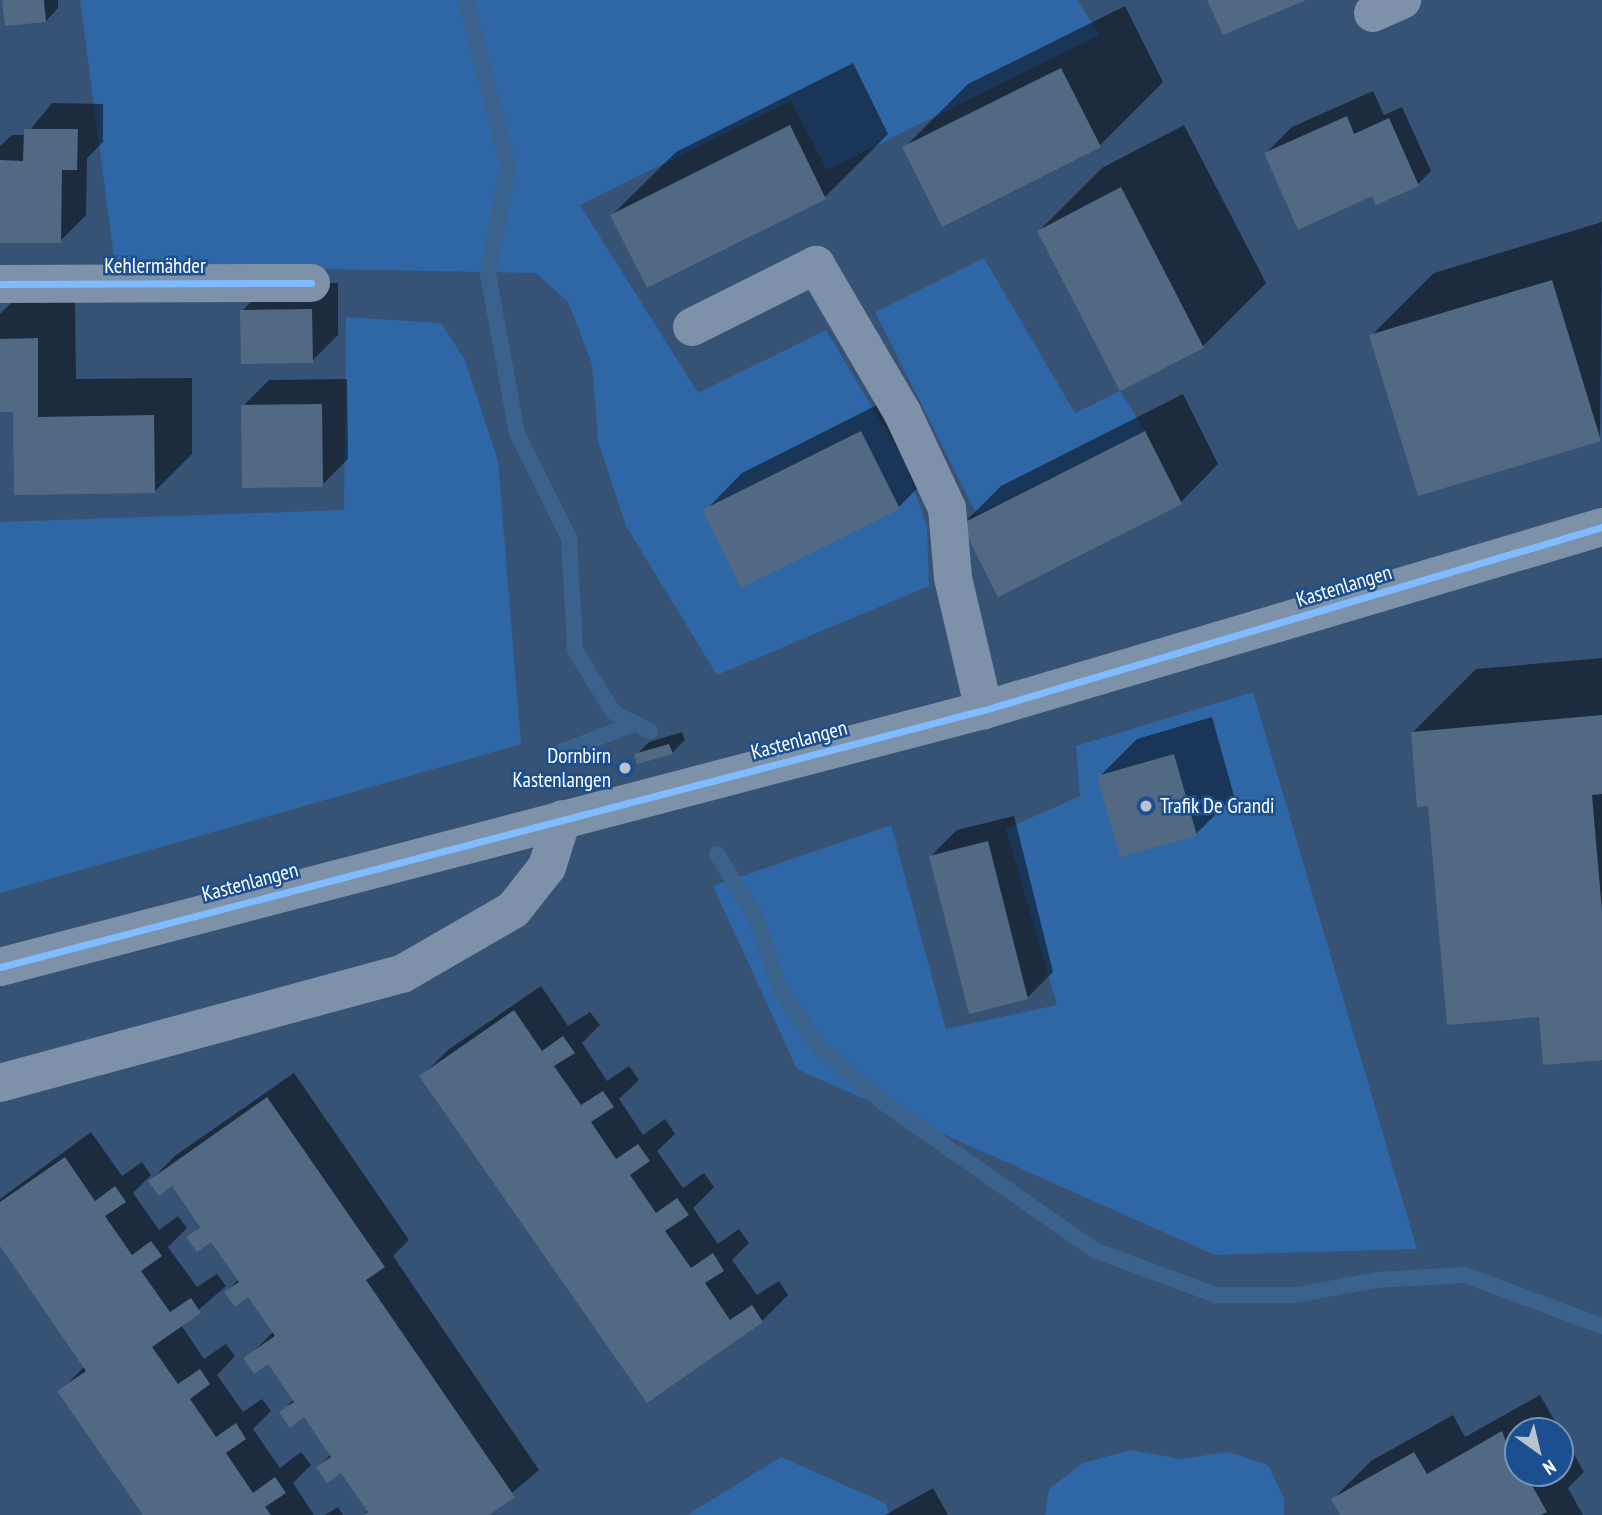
<!DOCTYPE html>
<meta charset="utf-8">
<style>
body{margin:0}
#map{position:relative;width:1602px;height:1515px;overflow:hidden;background:#365274;font-family:"PT Sans Narrow",sans-serif}
div>[style]{position:absolute}
[style*='--x']{left:calc(var(--x)*1px);top:calc(var(--y)*1px);width:calc(var(--w)*1px);rotate:calc(var(--a)*1deg)}
.green>*{inset:0;background:#2f66a5}
.shadow>*{inset:0;background:#0007}
.stream>*{height:16px;margin:-8px;padding:0 8px;transform-origin:8px;border-radius:8px;background:#3b618d}
.building>*{inset:0;background:#526984}
.minor>*{height:38px;margin:-19px;padding:0 19px;transform-origin:19px;border-radius:19px;background:#7d92a8}
.cycleway>*{height:7px;margin:-3.5px;padding:0 3.5px;transform-origin:3.5px;border-radius:3.5px;background:#80bcff}
.dots>*{width:19px;height:19px;translate:-50% -50%;box-sizing:border-box;border:4px solid #1b4f8f;border-radius:50%}
span{translate:-50% -50%;white-space:nowrap;text-align:center;line-height:1.15;-webkit-text-stroke:5px #1b4f8f;paint-order:stroke}
.street-label{font-size:21px;color:#fff}
.poi-label{font-size:21px;color:#fff}
.right{translate:-100% -50%;text-align:right}
.left{translate:0 -50%;text-align:left}
.north{position:absolute;left:1504px;top:1417px;width:70px;height:70px;box-sizing:border-box;background:#1b4f8f;border:2px solid #7695bc;border-radius:50%;rotate:146deg;font-size:19px;font-weight:700;line-height:28px;text-align:center;color:#fff}
.north::after{content:'';display:block;margin:auto;width:24px;height:32px;background:#b9c2ce;clip-path:polygon(50% 0,100% 100%,50% 72%,0 100%)}
</style>
<div id="map">
<div class="green">
<i style="clip-path:polygon(80px 0,1077px 0,1100px 35px,827px 170px,791px 101px,580px 205px,698px 393px,826px 330px,905px 462px,927px 527px,929px 586px,717px 675px,626px 526px,598px 441px,592px 364px,568px 302px,536px 273px,115px 265px)"></i>
<i style="clip-path:polygon(984px 258px,1075px 413px,1120px 391px,1145px 431px,977px 515px,875px 312px)"></i>
<i style="clip-path:polygon(346px 317px,441px 323px,465px 360px,498px 461px,521px 744px,0 893px,0 522px,344px 510px)"></i>
<i style="clip-path:polygon(1253px 692px,1417px 1249px,1215px 1255px,797px 1069px,713px 886px,891px 825px,946px 1029px,1057px 1005px,1006px 829px,1080px 796px,1076px 746px)"></i>
<i style="clip-path:polygon(1131px 1450px,1180px 1459px,1229px 1452px,1268px 1465px,1284px 1498px,1284px 1515px,1045px 1515px,1049px 1489px,1083px 1463px)"></i>
<i style="clip-path:polygon(781px 1457px,885px 1503px,890px 1515px,687px 1515px)"></i>
</div>
<div class="shadow">
<i style="clip-path:polygon(4px 0,58px 0,58px 8px,46px 21px)"></i>
<i style="clip-path:polygon(1125px 6px,1163px 82px,1100px 145px,904px 148px,968px 84px)"></i>
<i style="clip-path:polygon(853px 63px,888px 134px,825px 197px,612px 215px,676px 152px)"></i>
<i style="clip-path:polygon(1373px 91px,1384px 115px,1402px 107px,1431px 171px,1418px 184px,1373px 194px,1266px 153px,1292px 127px)"></i>
<i style="clip-path:polygon(52px 103px,103px 104px,103px 142px,87px 158px,86px 215px,60px 241px,0 241px,0 146px,12px 135px,26px 135px)"></i>
<i style="clip-path:polygon(1184px 125px,1266px 283px,1203px 346px,1039px 231px,1102px 168px)"></i>
<i style="clip-path:polygon(1602px 222px,1600px 439px,1371px 336px,1434px 273px)"></i>
<i style="clip-path:polygon(338px 283px,338px 335px,312px 361px,242px 311px,268px 284px)"></i>
<i style="clip-path:polygon(13px 301px,75px 301px,76px 379px,192px 378px,192px 454px,154px 492px,15px 410px,0 410px,0 314px)"></i>
<i style="clip-path:polygon(347px 379px,348px 459px,322px 485px,243px 406px,269px 380px)"></i>
<i style="clip-path:polygon(899px 394px,936px 469px,899px 507px,705px 511px,742px 473px)"></i>
<i style="clip-path:polygon(1183px 394px,1218px 464px,1181px 502px,963px 524px,1001px 486px)"></i>
<i style="clip-path:polygon(1602px 658px,1602px 1059px,1540px 1015px,1430px 804px,1412px 733px,1476px 669px)"></i>
<i style="clip-path:polygon(1212px 717px,1234px 796px,1196px 834px,1099px 777px,1137px 739px)"></i>
<i style="clip-path:polygon(682px 732px,685px 740px,672px 753px,636px 755px,649px 742px)"></i>
<i style="clip-path:polygon(1014px 816px,1053px 972px,1027px 998px,931px 856px,957px 830px)"></i>
<i style="clip-path:polygon(541px 986px,568px 1026px,590px 1012px,600px 1025px,582px 1043px,607px 1081px,629px 1066px,639px 1080px,619px 1099px,643px 1135px,665px 1119px,675px 1134px,657px 1151px,683px 1188px,704px 1173px,714px 1187px,693px 1208px,718px 1244px,739px 1229px,749px 1243px,732px 1260px,757px 1295px,779px 1281px,788px 1295px,762px 1321px,647px 1400px,422px 1076px,448px 1050px)"></i>
<i style="clip-path:polygon(294px 1073px,409px 1240px,393px 1256px,539px 1470px,486px 1515px,363px 1515px,368px 1510px,341px 1471px,318px 1467px,331px 1454px,304px 1415px,282px 1412px,294px 1399px,268px 1362px,246px 1359px,274px 1331px,249px 1295px,226px 1292px,239px 1279px,212px 1240px,189px 1237px,201px 1225px,173px 1184px,150px 1181px,176px 1155px)"></i>
<i style="clip-path:polygon(91px 1132px,122px 1176px,142px 1162px,151px 1175px,133px 1193px,159px 1230px,178px 1216px,187px 1228px,168px 1247px,197px 1287px,217px 1274px,226px 1286px,181px 1325px,204px 1359px,226px 1344px,235px 1356px,217px 1375px,243px 1412px,262px 1399px,271px 1411px,253px 1429px,280px 1468px,301px 1452px,311px 1465px,293px 1483px,314px 1515px,145px 1515px,59px 1392px,85px 1366px,0 1243px,0 1199px)"></i>
<i style="clip-path:polygon(evenodd,1540px 1395px,1584px 1472px,1568px 1488px,1583px 1515px,1342px 1515px,1333px 1499px,1371px 1461px,1453px 1415px,1465px 1437px,1540px 1395px,1518px 1431px,1560px 1431px,1560px 1473px,1518px 1473px,1518px 1431px)"></i>
<i style="clip-path:polygon(933px 1488px,948px 1515px,885px 1515px)"></i>
<i style="clip-path:polygon(338px 1507px,343px 1515px,325px 1515px)"></i>
</div>
<div class="stream">
<i style="--x:466;--y:0;--w:171;--a:75.8"></i>
<i style="--x:508;--y:166;--w:110;--a:100.5"></i>
<i style="--x:488;--y:274;--w:162;--a:79.7"></i>
<i style="--x:517;--y:433;--w:117;--a:63.7"></i>
<i style="--x:569;--y:538;--w:112;--a:86.9"></i>
<i style="--x:575;--y:650;--w:73;--a:58.5"></i>
<i style="--x:613;--y:712;--w:42;--a:27.2"></i>
<i style="--x:561;--y:752;--w:75;--a:-21.1"></i>
<i style="--x:717;--y:854;--w:75;--a:58.6"></i>
<i style="--x:756;--y:918;--w:75;--a:71.3"></i>
<i style="--x:780;--y:989;--w:73;--a:55.7"></i>
<i style="--x:821;--y:1049;--w:84;--a:40.7"></i>
<i style="--x:885;--y:1104;--w:255;--a:34.9"></i>
<i style="--x:1094;--y:1250;--w:130;--a:20.2"></i>
<i style="--x:1216;--y:1295;--w:81;--a:0"></i>
<i style="--x:1297;--y:1295;--w:80;--a:-10.8"></i>
<i style="--x:1376;--y:1280;--w:89;--a:-3.2"></i>
<i style="--x:1465;--y:1275;--w:146;--a:20.4"></i>
</div>
<div class="building">
<i style="clip-path:polygon(2px 0,44px 0,46px 22px,5px 26px)"></i>
<i style="clip-path:polygon(1207px 0,1306px 0,1223px 35px)"></i>
<i style="clip-path:polygon(1061px 68px,1101px 147px,942px 227px,902px 147px)"></i>
<i style="clip-path:polygon(1347px 116px,1354px 134px,1389px 118px,1419px 186px,1376px 205px,1372px 196px,1298px 230px,1264px 153px)"></i>
<i style="clip-path:polygon(790px 125px,826px 199px,647px 288px,610px 215px)"></i>
<i style="clip-path:polygon(24px 129px,78px 129px,77px 170px,62px 170px,61px 243px,0 243px,0 160px,23px 161px)"></i>
<i style="clip-path:polygon(1121px 187px,1204px 348px,1120px 391px,1037px 231px)"></i>
<i style="clip-path:polygon(1552px 280px,1601px 441px,1418px 496px,1369px 335px)"></i>
<i style="clip-path:polygon(312px 309px,313px 363px,241px 364px,240px 310px)"></i>
<i style="clip-path:polygon(38px 338px,38px 417px,154px 415px,155px 493px,14px 495px,13px 412px,0 412px,0 339px)"></i>
<i style="clip-path:polygon(322px 404px,323px 487px,242px 488px,241px 405px)"></i>
<i style="clip-path:polygon(861px 431px,900px 509px,741px 588px,702px 510px)"></i>
<i style="clip-path:polygon(1145px 431px,1182px 504px,998px 597px,961px 524px)"></i>
<i style="clip-path:polygon(1602px 715px,1602px 794px,1592px 795px,1602px 911px,1602px 1060px,1543px 1065px,1539px 1017px,1447px 1025px,1428px 806px,1417px 807px,1411px 732px)"></i>
<i style="clip-path:polygon(669px 744px,673px 754px,637px 764px,634px 754px)"></i>
<i style="clip-path:polygon(1174px 754px,1197px 836px,1120px 857px,1097px 776px)"></i>
<i style="clip-path:polygon(988px 841px,1028px 999px,969px 1014px,929px 856px)"></i>
<i style="clip-path:polygon(514px 1010px,542px 1051px,563px 1036px,575px 1053px,554px 1066px,581px 1105px,603px 1091px,614px 1107px,591px 1122px,616px 1159px,638px 1144px,650px 1161px,630px 1175px,656px 1213px,677px 1198px,689px 1215px,665px 1231px,691px 1268px,713px 1253px,724px 1271px,705px 1283px,730px 1320px,752px 1305px,763px 1322px,647px 1403px,419px 1076px)"></i>
<i style="clip-path:polygon(267px 1097px,385px 1267px,366px 1280px,515px 1497px,489px 1515px,363px 1515px,368px 1512px,341px 1473px,327px 1483px,316px 1467px,331px 1457px,304px 1417px,290px 1428px,279px 1412px,294px 1402px,268px 1364px,254px 1374px,243px 1358px,275px 1336px,248px 1297px,235px 1307px,224px 1292px,239px 1282px,211px 1242px,197px 1252px,186px 1237px,200px 1227px,172px 1186px,159px 1196px,148px 1181px)"></i>
<i style="clip-path:polygon(65px 1157px,95px 1201px,115px 1186px,126px 1202px,105px 1216px,132px 1255px,151px 1241px,162px 1256px,141px 1271px,170px 1312px,191px 1298px,201px 1313px,152px 1347px,178px 1384px,200px 1369px,210px 1384px,190px 1399px,216px 1437px,236px 1423px,246px 1439px,226px 1453px,253px 1493px,275px 1477px,286px 1493px,265px 1507px,271px 1515px,143px 1515px,57px 1391px,86px 1371px,0 1246px,0 1202px)"></i>
<i style="clip-path:polygon(1502px 1431px,1518px 1473px,1525px 1473px,1547px 1512px,1541px 1515px,1340px 1515px,1331px 1499px,1414px 1452px,1427px 1474px)"></i>
</div>
<div class="minor">
<i style="--x:1373;--y:13;--w:32;--a:-24"></i>
<i style="--x:0;--y:284;--w:311;--a:-0.2"></i>
<i style="--x:692;--y:327;--w:139;--a:-26.6"></i>
<i style="--x:816;--y:265;--w:170;--a:59.7"></i>
<i style="--x:902;--y:412;--w:106;--a:64.9"></i>
<i style="--x:947;--y:508;--w:70;--a:85.1"></i>
<i style="--x:953;--y:578;--w:136;--a:76.8"></i>
<i style="--x:0;--y:967;--w:1017;--a:-14.64"></i>
<i style="--x:984;--y:710;--w:645;--a:-16.49"></i>
<i style="--x:0;--y:1083;--w:417;--a:-15.2"></i>
<i style="--x:402;--y:974;--w:128;--a:-30"></i>
<i style="--x:513;--y:910;--w:55;--a:-51.7"></i>
<i style="--x:547;--y:867;--w:50;--a:-72.6"></i>
</div>
<div class="cycleway">
<i style="--x:0;--y:284;--w:311;--a:-0.2"></i>
<i style="--x:0;--y:967;--w:1017;--a:-14.64"></i>
<i style="--x:984;--y:710;--w:645;--a:-16.49"></i>
</div>
<div class="dots">
<i style="left:625px;top:768px;background:#b9c2ce"></i>
<i style="left:1146px;top:806px;background:#b9c2ce"></i>
</div>
<div class="street-label">
<span style="left:155px;top:266px">Kehlermähder</span>
<span style="left:1344px;top:586px;rotate:-17deg">Kastenlangen</span>
<span style="left:799px;top:740px;rotate:-15deg">Kastenlangen</span>
<span style="left:250px;top:882px;rotate:-15deg">Kastenlangen</span>
</div>
<div class="poi-label">
<span class="right" style="left:611px;top:768px">Dornbirn<br>Kastenlangen</span>
<span class="left" style="left:1160px;top:806px">Trafik De Grandi</span>
</div>
<div class="north">N</div>
</div>
